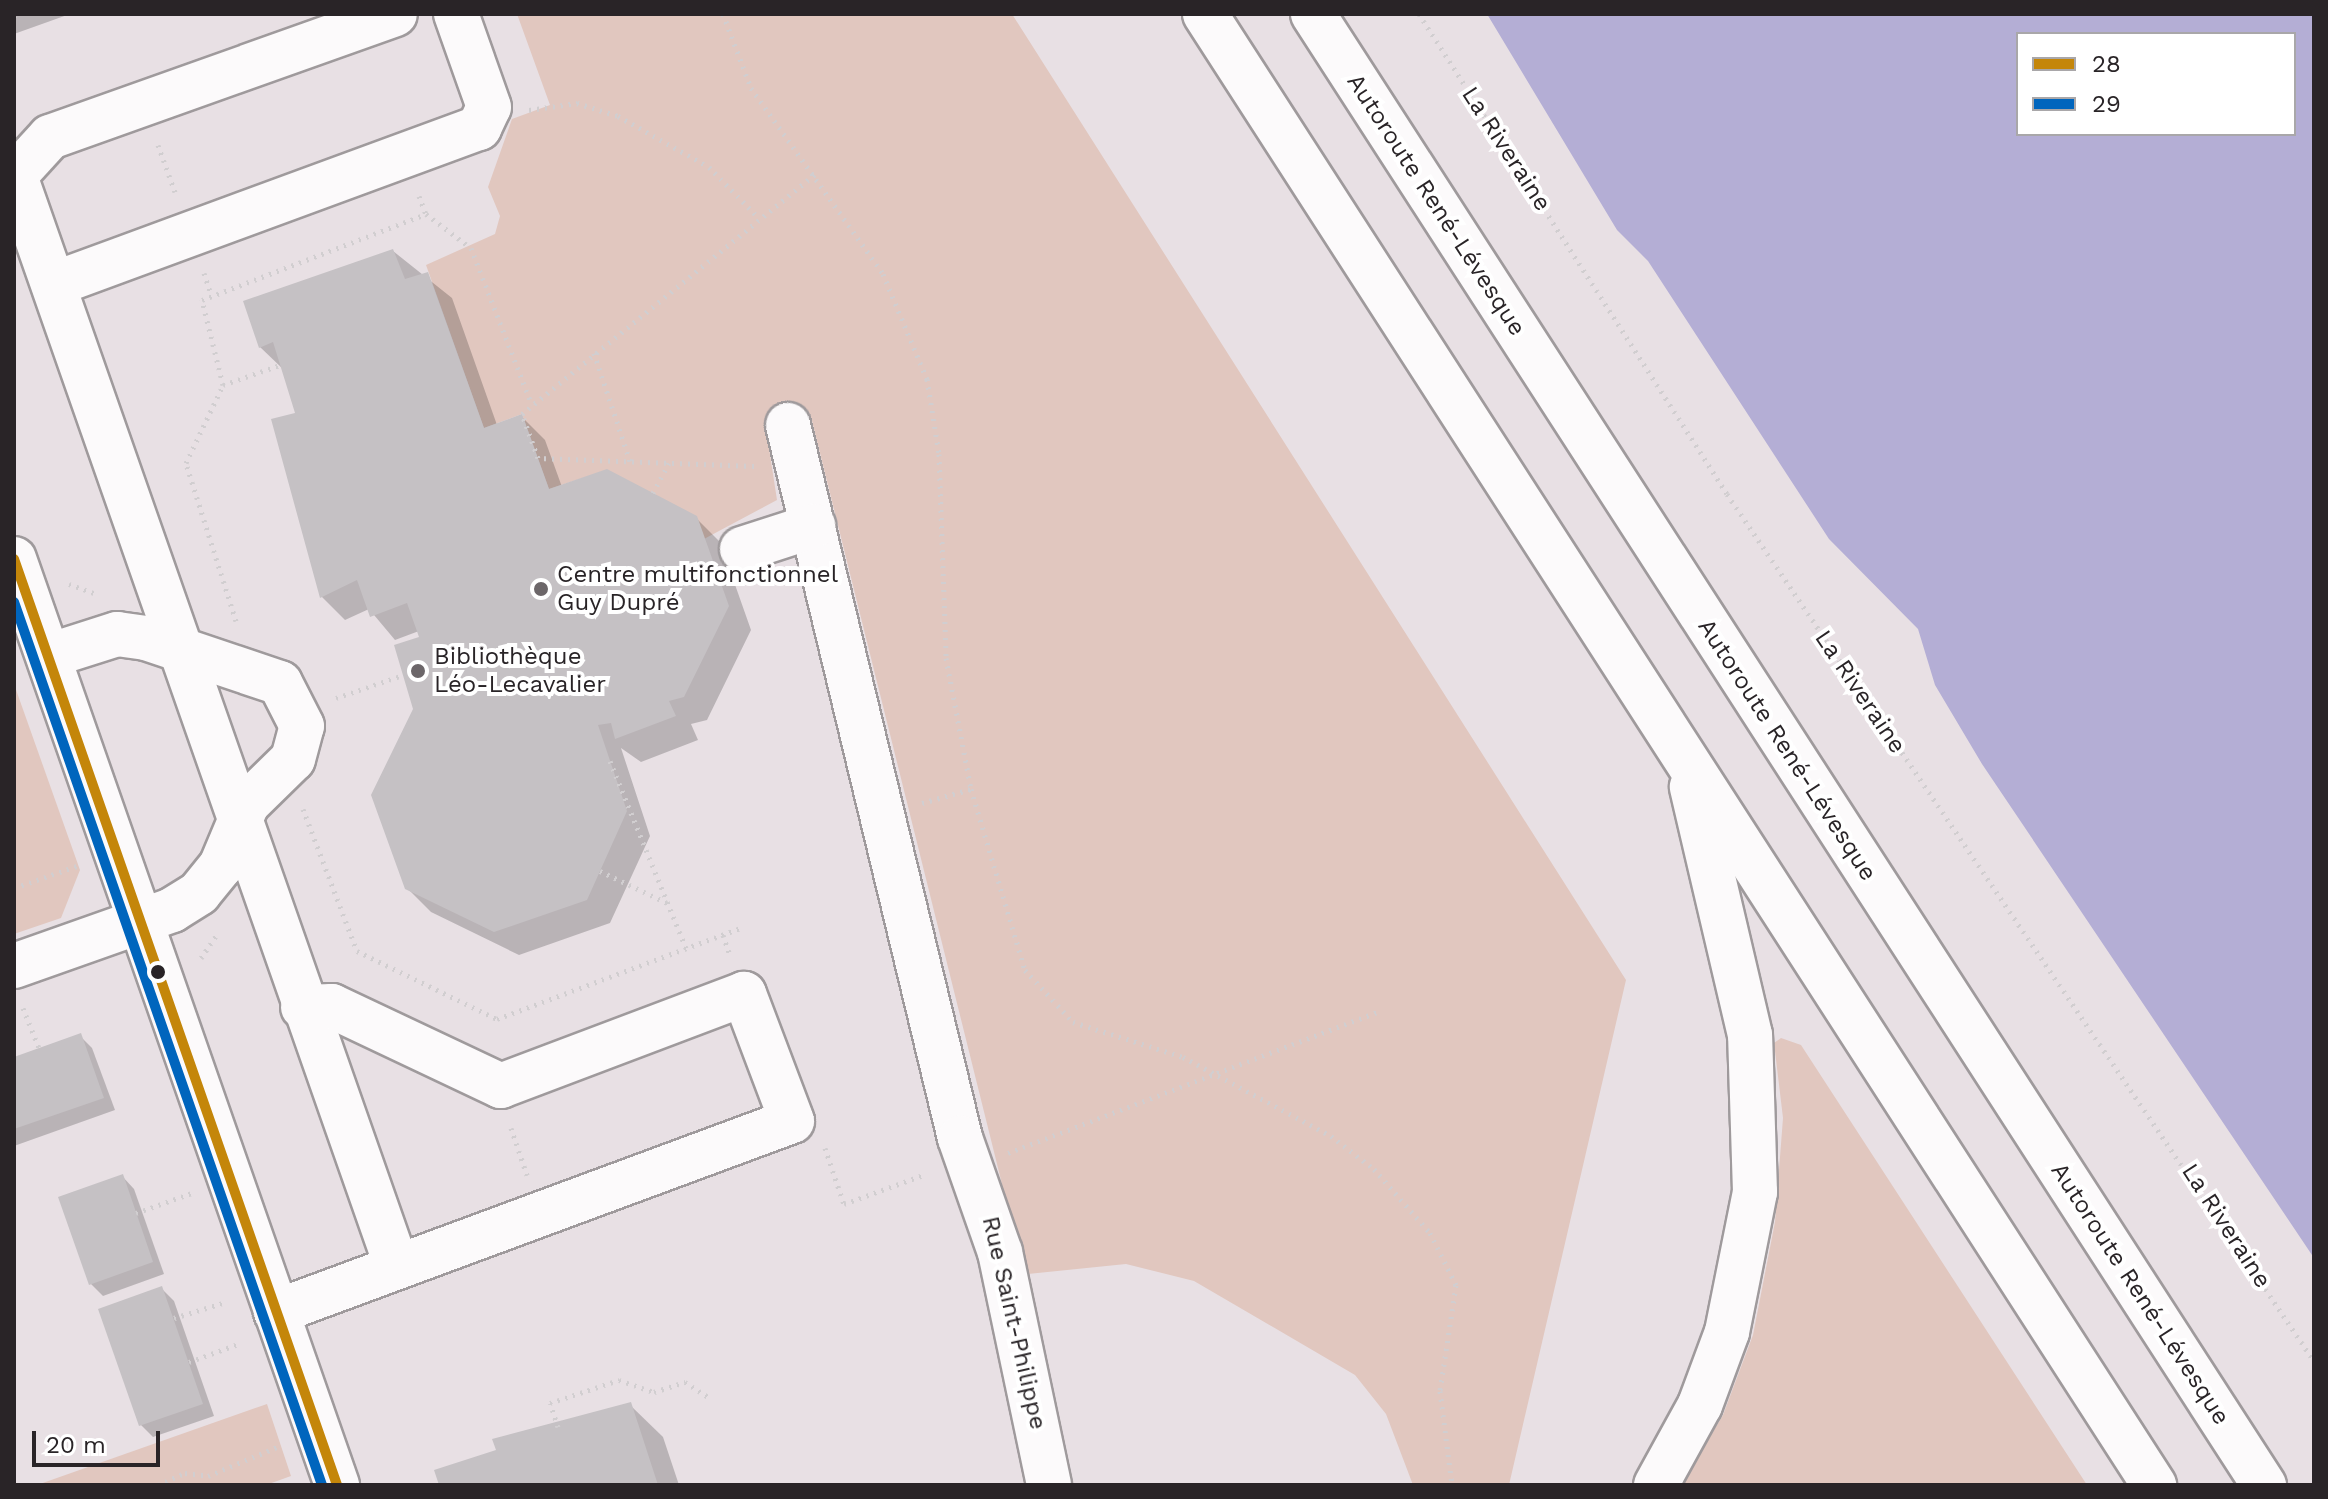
<!DOCTYPE html>
<meta charset="utf-8">
<style>
body{margin:0}
#map{position:relative;width:2328px;height:1499px;overflow:hidden;background:#e8e0e4;font-family:"Work Sans",sans-serif}
div>[style]{position:absolute}
[style*='--x']{left:calc(var(--x)*1px);top:calc(var(--y)*1px);width:calc(var(--w)*1px);rotate:calc(var(--a)*1deg)}
.green>*{inset:0;background:#e1c7bf}
.water>*{inset:0;background:#b4aed5}
.shadow>*{inset:0;background:#0003}
.building>*{inset:0;background:#c5c1c4}
.path>*{height:5px;margin-top:-2.5px;transform-origin:0;background:repeating-linear-gradient(90deg,#d1ced0 0 2px,transparent 0 8px)}
.roads{filter:drop-shadow(2px 0 #9f9a9c) drop-shadow(-2px 0 #9f9a9c) drop-shadow(0 2px #9f9a9c) drop-shadow(0 -2px #9f9a9c)}
.minor>*{height:44px;margin:-22px;padding:0 22px;transform-origin:22px;border-radius:22px;background:#fcfafb}
.highway>*{height:44px;margin:-22px;padding:0 22px;transform-origin:22px;border-radius:22px;background:#fcfafb}
.bus-1>*{height:10px;margin:-5px;padding:0 5px;transform-origin:5px;border-radius:5px;background:#c4860a}
.bus-2>*{height:10px;margin:-5px;padding:0 5px;transform-origin:5px;border-radius:5px;background:#0065bd}
.dots>*{width:22px;height:22px;translate:-50% -50%;box-sizing:border-box;border:4px solid #fff;border-radius:50%}
span{translate:-50% -50%;white-space:nowrap;text-align:center;line-height:1.15;-webkit-text-stroke:8px #fff;paint-order:stroke}
.street-label{font-size:24px;color:#292427}
.poi-label{font-size:24px;color:#292427}
.left{translate:0 -50%;text-align:left}
.frame{position:absolute;inset:0;border:16px solid #292427;pointer-events:none}
.legend{position:absolute;left:2016px;top:32px;width:280px;height:104px;box-sizing:border-box;background:#fff;border:2px solid #a9a7a9;margin:0;padding:10px 14px;list-style:none;font-size:24px;color:#292427}
.legend li{display:flex;align-items:center;gap:16px;height:40px}
.legend b{width:40px;border:2px solid #a9a7a9}
.scale{position:absolute;left:32px;top:1431px;width:128px;height:36px;box-sizing:border-box;border:4px solid #292427;border-top:0;padding-left:10px;font-size:24px;line-height:28px;white-space:nowrap;color:#292427;-webkit-text-stroke:6px #fff;paint-order:stroke}
</style>
<div id="map">
<div class="green">
<i style="clip-path:polygon(517px 14px,1012px 14px,1626px 980px,1509px 1485px,1413px 1485px,1386px 1414px,1355px 1375px,1194px 1281px,1126px 1264px,1018px 1275px,1001px 1180px,812px 421px,798px 404px,774px 411px,769px 448px,777px 500px,704px 539px,607px 470px,549px 489px,522px 414px,484px 428px,426px 265px,495px 234px,500px 216px,488px 187px,512px 119px,550px 105px)"></i>
<i style="clip-path:polygon(14px 684px,80px 870px,61px 918px,14px 934px)"></i>
<i style="clip-path:polygon(1781px 1038px,1801px 1045px,2087px 1485px,1681px 1485px,1723px 1415px,1753px 1335px,1775px 1222px,1783px 1118px,1774px 1043px)"></i>
<i style="clip-path:polygon(267px 1404px,291px 1476px,266px 1485px,37px 1485px)"></i>
</div>
<div class="water">
<i style="clip-path:polygon(evenodd,1487px 14px,2314px 14px,2314px 1258px,1982px 764px,1935px 685px,1918px 629px,1829px 539px,1648px 261px,1617px 230px,1487px 14px,2018px 34px,2294px 34px,2294px 134px,2018px 134px,2018px 34px)"></i>
</div>
<div class="shadow">
<i style="clip-path:polygon(14px 14px,70px 14px,14px 34px)"></i>
<i style="clip-path:polygon(393px 251px,452px 298px,497px 425px,521px 416px,545px 440px,562px 487px,696px 518px,720px 542px,751px 630px,707px 720px,691px 724px,698px 740px,641px 762px,621px 748px,650px 836px,610px 923px,519px 955px,431px 912px,407px 888px,422px 638px,419px 631px,395px 640px,369px 609px,345px 620px,322px 597px,298px 414px,284px 370px,260px 347px)"></i>
<i style="clip-path:polygon(80px 1036px,92px 1048px,115px 1110px,14px 1146px,14px 1059px)"></i>
<i style="clip-path:polygon(122px 1176px,134px 1189px,164px 1274px,103px 1296px,91px 1284px)"></i>
<i style="clip-path:polygon(162px 1289px,174px 1301px,214px 1416px,153px 1437px,141px 1425px)"></i>
<i style="clip-path:polygon(630px 1405px,663px 1437px,679px 1485px,442px 1485px)"></i>
</div>
<div class="building">
<i style="clip-path:polygon(393px 249px,405px 279px,428px 272px,484px 428px,522px 414px,549px 489px,607px 469px,697px 516px,729px 606px,684px 697px,669px 701px,676px 716px,615px 739px,611px 723px,598px 725px,627px 811px,587px 900px,494px 932px,405px 889px,371px 795px,413px 709px,394px 645px,419px 637px,407px 603px,370px 617px,357px 580px,320px 598px,271px 419px,295px 413px,273px 342px,259px 348px,243px 301px)"></i>
<i style="clip-path:polygon(81px 1033px,104px 1098px,14px 1129px,14px 1057px)"></i>
<i style="clip-path:polygon(123px 1174px,153px 1262px,89px 1285px,58px 1197px)"></i>
<i style="clip-path:polygon(162px 1286px,203px 1404px,139px 1426px,98px 1309px)"></i>
<i style="clip-path:polygon(631px 1402px,658px 1485px,439px 1485px,434px 1470px,496px 1450px,492px 1439px)"></i>
</div>
<div class="path">
<i style="--x:723;--y:14;--w:79;--a:69.3"></i>
<i style="--x:751;--y:88;--w:228;--a:54.6"></i>
<i style="--x:883;--y:274;--w:114;--a:67.3"></i>
<i style="--x:927;--y:379;--w:76;--a:80.9"></i>
<i style="--x:939;--y:454;--w:204;--a:88"></i>
<i style="--x:946;--y:658;--w:133;--a:79.2"></i>
<i style="--x:971;--y:789;--w:189;--a:73.4"></i>
<i style="--x:1025;--y:970;--w:71;--a:47.3"></i>
<i style="--x:1073;--y:1022;--w:115;--a:17.7"></i>
<i style="--x:1183;--y:1057;--w:168;--a:28.1"></i>
<i style="--x:1331;--y:1136;--w:54;--a:37.5"></i>
<i style="--x:1374;--y:1169;--w:85;--a:48.8"></i>
<i style="--x:1430;--y:1233;--w:58;--a:63.4"></i>
<i style="--x:1456;--y:1285;--w:107;--a:98.6"></i>
<i style="--x:1440;--y:1391;--w:95;--a:82.7"></i>
<i style="--x:1419;--y:14;--w:570;--a:57.31"></i>
<i style="--x:1727;--y:494;--w:1047;--a:55.9"></i>
<i style="--x:14;--y:15;--w:4;--a:-14"></i>
<i style="--x:529;--y:110;--w:49;--a:-8.3"></i>
<i style="--x:577;--y:103;--w:43;--a:17.6"></i>
<i style="--x:618;--y:116;--w:104;--a:29.3"></i>
<i style="--x:709;--y:167;--w:71;--a:45.6"></i>
<i style="--x:158;--y:145;--w:50;--a:70.1"></i>
<i style="--x:419;--y:196;--w:19;--a:69"></i>
<i style="--x:426;--y:214;--w:56;--a:37.1"></i>
<i style="--x:471;--y:248;--w:168;--a:68.8"></i>
<i style="--x:204;--y:273;--w:19;--a:72"></i>
<i style="--x:594;--y:353;--w:114;--a:71.6"></i>
<i style="--x:223;--y:385;--w:60;--a:-19.3"></i>
<i style="--x:754;--y:466;--w:216;--a:-177.9"></i>
<i style="--x:538;--y:458;--w:47;--a:-110"></i>
<i style="--x:522;--y:414;--w:379;--a:-39.3"></i>
<i style="--x:653;--y:493;--w:34;--a:-62"></i>
<i style="--x:69;--y:584;--w:30;--a:20"></i>
<i style="--x:236;--y:621;--w:166;--a:-107.6"></i>
<i style="--x:186;--y:463;--w:86;--a:-64.6"></i>
<i style="--x:223;--y:385;--w:88;--a:-103.9"></i>
<i style="--x:202;--y:300;--w:240;--a:-21"></i>
<i style="--x:336;--y:698;--w:71;--a:-18.9"></i>
<i style="--x:610;--y:761;--w:202;--a:67.9"></i>
<i style="--x:922;--y:803;--w:51;--a:-15.9"></i>
<i style="--x:303;--y:809;--w:152;--a:69.2"></i>
<i style="--x:357;--y:951;--w:156;--a:25.9"></i>
<i style="--x:497;--y:1019;--w:259;--a:-20.5"></i>
<i style="--x:600;--y:871;--w:74;--a:25.5"></i>
<i style="--x:14;--y:888;--w:67;--a:-19.2"></i>
<i style="--x:723;--y:935;--w:21;--a:71"></i>
<i style="--x:201;--y:958;--w:27;--a:-56"></i>
<i style="--x:23;--y:1008;--w:43;--a:68.2"></i>
<i style="--x:511;--y:1128;--w:50;--a:71.2"></i>
<i style="--x:825;--y:1148;--w:59;--a:71.3"></i>
<i style="--x:844;--y:1204;--w:87;--a:-20.1"></i>
<i style="--x:1008;--y:1153;--w:398;--a:-20.9"></i>
<i style="--x:136;--y:1213;--w:59;--a:-19.7"></i>
<i style="--x:174;--y:1318;--w:54;--a:-17.1"></i>
<i style="--x:189;--y:1362;--w:55;--a:-20.1"></i>
<i style="--x:558;--y:1427;--w:25;--a:-108"></i>
<i style="--x:550;--y:1403;--w:73;--a:-18.4"></i>
<i style="--x:619;--y:1380;--w:37;--a:19"></i>
<i style="--x:654;--y:1392;--w:33;--a:-18"></i>
<i style="--x:685;--y:1382;--w:31;--a:33"></i>
<i style="--x:158;--y:1485;--w:30;--a:-24"></i>
<i style="--x:185;--y:1473;--w:23;--a:7"></i>
<i style="--x:208;--y:1476;--w:75;--a:-22.8"></i>
</div>
<div class="roads">
<div class="minor">
<i style="--x:19;--y:171;--w:46;--a:-47.6"></i>
<i style="--x:50;--y:137;--w:366;--a:-19.6"></i>
<i style="--x:14;--y:173;--w:1159;--a:70.71"></i>
<i style="--x:57;--y:283;--w:450;--a:-20.2"></i>
<i style="--x:479;--y:128;--w:23;--a:-65"></i>
<i style="--x:489;--y:107;--w:99;--a:-109.5"></i>
<i style="--x:788;--y:425;--w:733;--a:76.44"></i>
<i style="--x:960;--y:1138;--w:121;--a:70.7"></i>
<i style="--x:1000;--y:1252;--w:238;--a:78.1"></i>
<i style="--x:742;--y:549;--w:75;--a:-17.9"></i>
<i style="--x:14;--y:559;--w:981;--a:70.77"></i>
<i style="--x:14;--y:966;--w:168;--a:-19.5"></i>
<i style="--x:172;--y:910;--w:32;--a:-32"></i>
<i style="--x:199;--y:893;--w:35;--a:-51"></i>
<i style="--x:221;--y:866;--w:67;--a:-67.2"></i>
<i style="--x:247;--y:804;--w:64;--a:-44.4"></i>
<i style="--x:293;--y:759;--w:34;--a:-75"></i>
<i style="--x:302;--y:726;--w:48;--a:-117.1"></i>
<i style="--x:280;--y:683;--w:141;--a:-161.4"></i>
<i style="--x:146;--y:638;--w:29;--a:-172"></i>
<i style="--x:117;--y:634;--w:72;--a:162.3"></i>
<i style="--x:276;--y:1312;--w:550;--a:-20.31"></i>
<i style="--x:792;--y:1121;--w:136;--a:-110.7"></i>
<i style="--x:744;--y:994;--w:260;--a:159.3"></i>
<i style="--x:501;--y:1086;--w:187;--a:-154.7"></i>
<i style="--x:332;--y:1006;--w:29;--a:178"></i>
</div>
<div class="highway">
<i style="--x:1205;--y:14;--w:1751;--a:57.17"></i>
<i style="--x:1313;--y:14;--w:1752;--a:57.12"></i>
<i style="--x:1656;--y:1485;--w:91;--a:-61.2"></i>
<i style="--x:1700;--y:1405;--w:78;--a:-69.7"></i>
<i style="--x:1727;--y:1332;--w:143;--a:-78.7"></i>
<i style="--x:1755;--y:1192;--w:157;--a:-91.8"></i>
<i style="--x:1750;--y:1035;--w:255;--a:-103.2"></i>
</div>
</div>
<div class="bus-1">
<i style="--x:14;--y:559;--w:981;--a:70.77"></i>
</div>
<div class="bus-2">
<i style="--x:14;--y:602;--w:935;--a:70.77"></i>
</div>
<div class="dots">
<i style="left:541px;top:589px;background:#6c6669"></i>
<i style="left:418px;top:671px;background:#6c6669"></i>
<i style="left:158px;top:972px;background:#292427"></i>
</div>
<div class="street-label">
<span style="left:1506px;top:149px;rotate:57deg">La Riveraine</span>
<span style="left:1436px;top:205px;rotate:57deg">Autoroute René-Lévesque</span>
<span style="left:1860px;top:692px;rotate:56deg">La Riveraine</span>
<span style="left:1787px;top:750px;rotate:57deg">Autoroute René-Lévesque</span>
<span style="left:2226px;top:1226px;rotate:57deg">La Riveraine</span>
<span style="left:2140px;top:1294px;rotate:57deg">Autoroute René-Lévesque</span>
<span style="left:1014px;top:1323px;rotate:77deg">Rue Saint-Philippe</span>
</div>
<div class="poi-label">
<span class="left" style="left:557px;top:589px">Centre multifonctionnel<br>Guy Dupré</span>
<span class="left" style="left:434px;top:671px">Bibliothèque<br>Léo-Lecavalier</span>
</div>
<div class="frame"></div>
<ul class="legend">
<li><b style="height:10px;background:#c4860a"></b>28</li>
<li><b style="height:10px;background:#0065bd"></b>29</li>
</ul>
<div class="scale">20 m</div>
</div>
